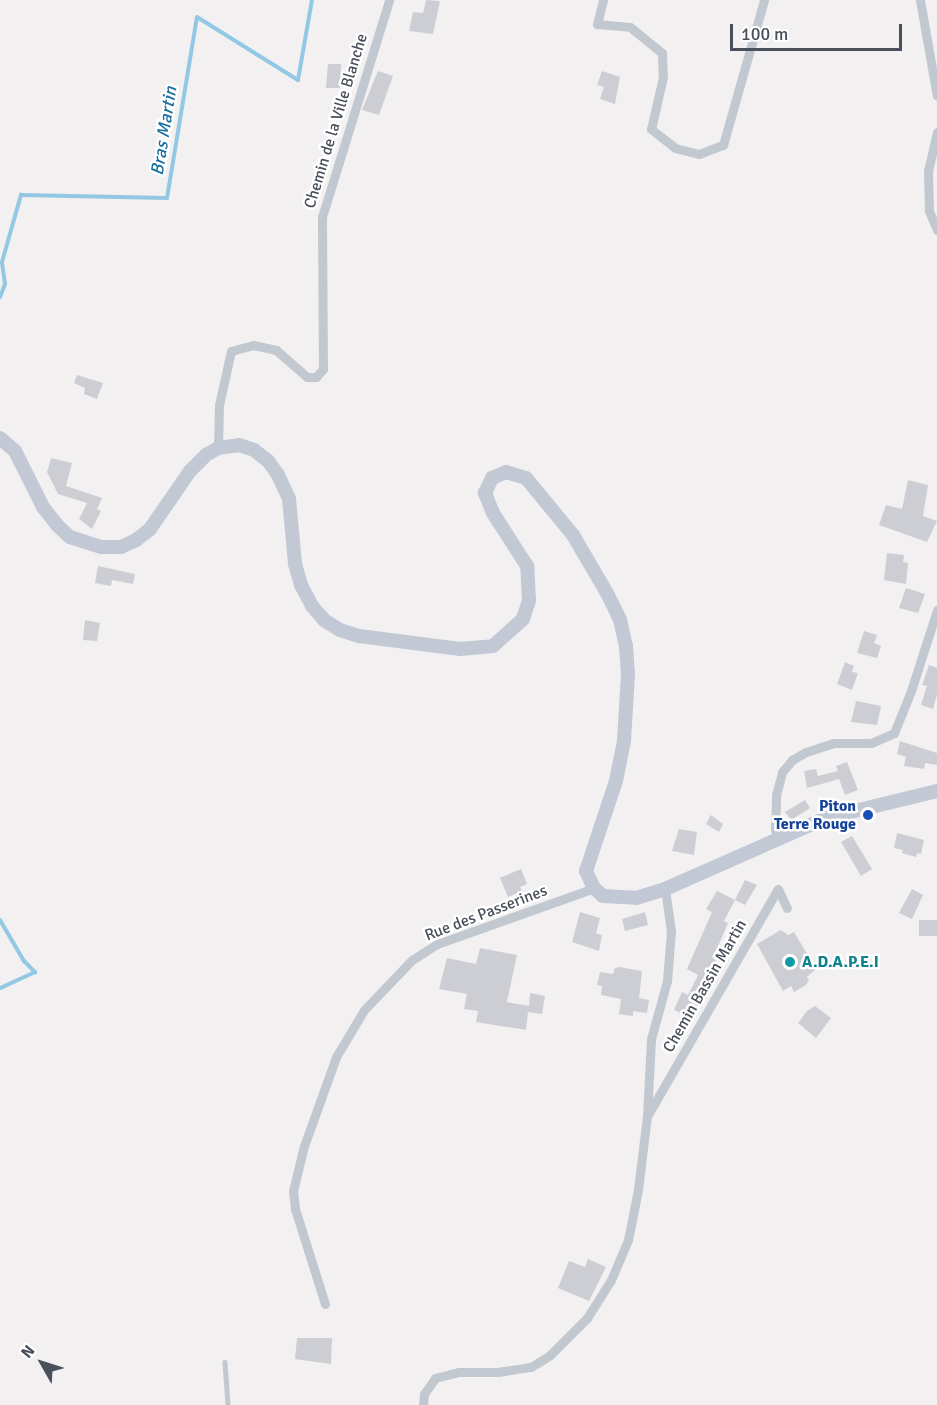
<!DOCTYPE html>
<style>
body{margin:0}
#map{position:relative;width:937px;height:1405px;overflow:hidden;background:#f2f0f0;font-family:Signika,sans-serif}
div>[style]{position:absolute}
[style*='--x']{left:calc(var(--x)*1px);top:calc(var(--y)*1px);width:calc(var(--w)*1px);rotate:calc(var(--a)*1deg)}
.stream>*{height:4px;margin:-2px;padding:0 2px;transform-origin:2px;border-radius:2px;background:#93c8e5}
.building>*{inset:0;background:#cdced4}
.service>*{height:4.5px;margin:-2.25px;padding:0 2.25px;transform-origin:2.25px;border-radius:2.25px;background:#c2c8d0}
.minor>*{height:9px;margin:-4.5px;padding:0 4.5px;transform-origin:4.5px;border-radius:4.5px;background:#c2c8d0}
.secondary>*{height:14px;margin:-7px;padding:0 7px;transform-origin:7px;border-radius:7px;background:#c2c9d5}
.dots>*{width:16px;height:16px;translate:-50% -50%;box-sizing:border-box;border:3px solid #fff;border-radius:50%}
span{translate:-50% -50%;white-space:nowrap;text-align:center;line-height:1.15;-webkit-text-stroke:5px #fff;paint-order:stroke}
.street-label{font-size:16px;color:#49505c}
.transit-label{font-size:16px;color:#164399;font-weight:700}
.right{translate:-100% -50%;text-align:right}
.culture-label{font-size:16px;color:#0d838f;font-weight:700}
.left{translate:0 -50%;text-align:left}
.water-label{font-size:18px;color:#1870a0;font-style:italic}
.north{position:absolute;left:12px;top:1333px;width:60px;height:60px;-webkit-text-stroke:4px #fff;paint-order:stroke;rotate:309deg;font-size:16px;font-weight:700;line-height:24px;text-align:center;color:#49505c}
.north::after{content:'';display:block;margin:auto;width:21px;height:27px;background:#49505c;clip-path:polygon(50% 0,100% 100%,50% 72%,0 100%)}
.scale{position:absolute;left:730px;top:24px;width:172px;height:27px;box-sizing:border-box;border:3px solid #49505c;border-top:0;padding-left:8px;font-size:18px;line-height:21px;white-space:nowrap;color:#49505c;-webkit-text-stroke:4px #fff;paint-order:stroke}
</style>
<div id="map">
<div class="stream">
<i style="--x:0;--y:297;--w:14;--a:-69"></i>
<i style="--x:5;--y:284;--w:22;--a:-98"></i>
<i style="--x:2;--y:262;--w:70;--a:-74.2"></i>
<i style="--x:21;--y:195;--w:146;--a:1.2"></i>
<i style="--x:167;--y:198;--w:183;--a:-80.6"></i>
<i style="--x:197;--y:17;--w:119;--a:32"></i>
<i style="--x:298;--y:80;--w:81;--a:-80.1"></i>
<i style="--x:0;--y:920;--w:48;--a:59.7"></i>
<i style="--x:24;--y:961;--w:16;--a:45"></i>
<i style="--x:35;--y:972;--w:38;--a:155"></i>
</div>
<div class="building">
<i style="clip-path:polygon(426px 0,440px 1px,433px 34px,409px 31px,413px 12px,423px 13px)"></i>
<i style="clip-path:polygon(328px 64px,341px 64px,340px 88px,326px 88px)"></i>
<i style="clip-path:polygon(378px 71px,393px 76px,379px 115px,362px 110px)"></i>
<i style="clip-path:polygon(602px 71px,620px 77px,615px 104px,600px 99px,604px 87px,597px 85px)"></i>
<i style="clip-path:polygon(77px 375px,103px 383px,97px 399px,84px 394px,85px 388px,74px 383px)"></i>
<i style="clip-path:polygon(51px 458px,72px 463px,66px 486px,102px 498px,97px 509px,101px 511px,92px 529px,79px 519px,87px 503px,58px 494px,47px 472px)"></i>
<i style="clip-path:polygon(908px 480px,928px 485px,923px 516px,937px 521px,927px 542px,879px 525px,886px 505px,902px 509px)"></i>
<i style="clip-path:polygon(887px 553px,904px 555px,903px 562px,908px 563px,906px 584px,884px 580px)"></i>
<i style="clip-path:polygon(98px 566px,135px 574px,133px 584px,112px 580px,111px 586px,95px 583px)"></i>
<i style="clip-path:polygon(906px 588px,925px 594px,918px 613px,899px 608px)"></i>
<i style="clip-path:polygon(85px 620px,100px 623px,97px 641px,83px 640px)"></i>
<i style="clip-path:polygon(864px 631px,877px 635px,874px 643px,881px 646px,877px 658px,857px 653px)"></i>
<i style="clip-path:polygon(845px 662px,854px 666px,852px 672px,858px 673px,852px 690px,837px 684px)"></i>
<i style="clip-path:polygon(929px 665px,937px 668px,937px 695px,933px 709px,921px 705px,927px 686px,922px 685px)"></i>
<i style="clip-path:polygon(856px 701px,881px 706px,877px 725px,851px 722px)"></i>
<i style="clip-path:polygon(900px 741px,937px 753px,937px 765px,925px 763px,924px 769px,904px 766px,906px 757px,897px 754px)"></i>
<i style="clip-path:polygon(847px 762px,858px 790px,845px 795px,839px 779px,807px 788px,804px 771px,816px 769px,818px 776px,838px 771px,836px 766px)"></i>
<i style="clip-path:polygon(805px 800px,810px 808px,791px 820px,785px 812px)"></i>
<i style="clip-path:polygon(711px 815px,723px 824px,719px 832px,706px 824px)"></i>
<i style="clip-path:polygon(679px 829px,697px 832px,694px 855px,672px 851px)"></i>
<i style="clip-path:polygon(897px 833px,924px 840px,921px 854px,917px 853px,916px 857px,902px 853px,903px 850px,894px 848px)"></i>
<i style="clip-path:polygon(852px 836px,872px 869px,861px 876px,841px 842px)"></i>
<i style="clip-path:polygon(521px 869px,527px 884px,520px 887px,522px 891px,508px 897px,500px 878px)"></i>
<i style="clip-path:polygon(745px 880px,757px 885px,745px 905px,735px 900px)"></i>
<i style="clip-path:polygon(912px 889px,923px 895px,912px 919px,899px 913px)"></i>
<i style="clip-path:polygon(717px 891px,735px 900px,724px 921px,728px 923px,713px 958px,716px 960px,692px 1018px,674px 1010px,682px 992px,688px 995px,698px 975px,687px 969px,712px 912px,706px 909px)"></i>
<i style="clip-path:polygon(580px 912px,600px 918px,596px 933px,602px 935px,599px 951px,572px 942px)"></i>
<i style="clip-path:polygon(645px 912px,648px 925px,625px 931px,622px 919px)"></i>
<i style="clip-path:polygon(919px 920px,937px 920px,937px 936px,919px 936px)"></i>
<i style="clip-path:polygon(781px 930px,788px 935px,794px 932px,816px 969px,807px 977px,809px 980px,806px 985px,794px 992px,791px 986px,783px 991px,757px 944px)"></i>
<i style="clip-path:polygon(480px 948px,517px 955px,507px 1002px,529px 1006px,530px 993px,545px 996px,542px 1014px,528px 1012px,526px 1030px,476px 1022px,478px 1011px,464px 1009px,467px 994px,439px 989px,447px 958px,476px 964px)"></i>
<i style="clip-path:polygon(619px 967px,642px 971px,639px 998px,649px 1000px,647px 1013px,633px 1011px,633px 1016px,619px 1014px,621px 999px,601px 995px,602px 986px,597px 985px,600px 972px,613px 974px,615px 968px)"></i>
<i style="clip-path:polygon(815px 1006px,831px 1018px,816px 1038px,798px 1023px,807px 1011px)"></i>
<i style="clip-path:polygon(588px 1259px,606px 1267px,589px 1301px,558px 1288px,569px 1261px,585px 1267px)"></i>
<i style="clip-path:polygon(297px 1338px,332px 1338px,331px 1364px,295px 1359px)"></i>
</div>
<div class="service">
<i style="--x:225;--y:1362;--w:43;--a:86"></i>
</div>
<div class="minor">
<i style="--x:603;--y:0;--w:25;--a:104"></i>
<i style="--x:597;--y:24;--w:33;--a:5"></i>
<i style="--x:630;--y:27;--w:41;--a:39.1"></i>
<i style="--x:662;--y:53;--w:24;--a:88"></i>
<i style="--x:663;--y:77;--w:53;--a:103"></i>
<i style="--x:651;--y:129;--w:31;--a:38"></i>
<i style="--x:675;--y:148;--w:25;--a:14"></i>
<i style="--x:699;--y:154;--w:26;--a:-21"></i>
<i style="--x:723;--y:145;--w:151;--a:-74.2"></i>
<i style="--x:920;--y:0;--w:97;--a:80"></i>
<i style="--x:937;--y:132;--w:40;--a:103"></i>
<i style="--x:928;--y:171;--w:40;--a:88.6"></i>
<i style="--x:929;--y:211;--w:21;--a:67"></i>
<i style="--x:218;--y:448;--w:43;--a:-88.7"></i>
<i style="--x:219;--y:405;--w:55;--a:-77.5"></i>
<i style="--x:231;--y:351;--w:23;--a:-15"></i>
<i style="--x:253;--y:345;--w:24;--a:12"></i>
<i style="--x:276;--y:350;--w:41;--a:41.1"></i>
<i style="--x:307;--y:377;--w:9;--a:0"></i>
<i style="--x:316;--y:377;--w:11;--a:-49"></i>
<i style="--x:323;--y:369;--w:152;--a:-90.4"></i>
<i style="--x:322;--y:217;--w:227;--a:-72.8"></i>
<i style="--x:777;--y:837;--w:8;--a:-104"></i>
<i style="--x:775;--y:829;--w:34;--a:-88"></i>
<i style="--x:776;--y:795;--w:24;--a:-75"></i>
<i style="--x:782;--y:772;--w:16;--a:-50"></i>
<i style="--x:792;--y:760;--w:16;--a:-30"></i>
<i style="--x:806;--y:752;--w:28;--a:-18"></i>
<i style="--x:833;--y:743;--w:38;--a:0"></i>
<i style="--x:871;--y:743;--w:25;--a:-23"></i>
<i style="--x:894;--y:733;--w:45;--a:-68"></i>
<i style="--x:911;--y:691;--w:85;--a:-72.2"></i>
<i style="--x:649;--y:1113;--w:258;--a:-60.1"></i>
<i style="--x:778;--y:889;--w:21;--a:65"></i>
<i style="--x:325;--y:1304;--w:100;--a:-107.5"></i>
<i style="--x:295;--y:1209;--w:18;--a:-96"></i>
<i style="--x:293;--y:1191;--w:46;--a:-76.3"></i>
<i style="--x:304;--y:1146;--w:95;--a:-70.2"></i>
<i style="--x:336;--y:1057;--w:55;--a:-59.2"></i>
<i style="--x:364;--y:1010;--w:69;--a:-46.2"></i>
<i style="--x:412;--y:960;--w:30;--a:-33"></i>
<i style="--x:437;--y:944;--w:167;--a:-19.6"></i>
<i style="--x:423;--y:1405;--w:11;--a:-85"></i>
<i style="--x:424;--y:1394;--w:19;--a:-55"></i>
<i style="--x:435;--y:1378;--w:25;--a:-14"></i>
<i style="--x:459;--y:1372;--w:39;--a:0"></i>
<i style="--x:498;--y:1372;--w:33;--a:-9"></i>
<i style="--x:531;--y:1367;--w:22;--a:-32"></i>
<i style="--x:550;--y:1355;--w:52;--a:-45"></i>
<i style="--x:587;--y:1318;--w:45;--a:-57.7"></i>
<i style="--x:611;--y:1280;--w:43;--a:-67"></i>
<i style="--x:628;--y:1240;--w:51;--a:-78.7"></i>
<i style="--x:638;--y:1190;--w:75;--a:-83.1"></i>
<i style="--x:647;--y:1116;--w:77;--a:-87"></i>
<i style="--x:651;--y:1039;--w:60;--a:-74.6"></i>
<i style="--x:667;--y:981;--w:50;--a:-85.4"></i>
<i style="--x:671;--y:931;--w:42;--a:-98.1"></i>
</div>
<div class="secondary">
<i style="--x:0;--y:438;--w:20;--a:41"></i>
<i style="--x:15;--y:451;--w:63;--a:63.4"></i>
<i style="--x:43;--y:507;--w:23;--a:52"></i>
<i style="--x:57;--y:525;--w:18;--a:43"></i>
<i style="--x:70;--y:537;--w:33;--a:18"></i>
<i style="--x:101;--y:547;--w:20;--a:0"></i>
<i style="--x:121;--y:547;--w:17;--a:-25"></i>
<i style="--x:136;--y:540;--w:18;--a:-38"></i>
<i style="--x:150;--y:529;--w:70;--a:-55.4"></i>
<i style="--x:190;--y:471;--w:23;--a:-45"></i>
<i style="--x:206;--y:455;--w:14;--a:-30"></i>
<i style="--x:218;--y:448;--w:21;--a:-8"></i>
<i style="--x:239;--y:445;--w:16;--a:18"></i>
<i style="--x:254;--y:450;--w:18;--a:38"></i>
<i style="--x:268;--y:461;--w:17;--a:54"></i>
<i style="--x:278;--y:475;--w:26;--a:65"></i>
<i style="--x:289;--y:499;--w:65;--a:84.7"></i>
<i style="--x:295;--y:564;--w:22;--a:74"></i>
<i style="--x:301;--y:585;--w:24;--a:62"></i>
<i style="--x:312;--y:606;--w:18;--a:49"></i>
<i style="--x:324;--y:620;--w:19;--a:32"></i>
<i style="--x:340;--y:630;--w:20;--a:18"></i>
<i style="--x:359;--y:636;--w:102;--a:7.3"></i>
<i style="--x:460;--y:649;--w:33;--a:-5"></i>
<i style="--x:493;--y:646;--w:40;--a:-42"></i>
<i style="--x:523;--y:619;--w:20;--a:-72"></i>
<i style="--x:529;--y:600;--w:34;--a:-93"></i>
<i style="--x:527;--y:566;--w:63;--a:-122.7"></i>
<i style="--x:493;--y:513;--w:22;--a:-112"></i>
<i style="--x:485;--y:493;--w:17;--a:-65"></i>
<i style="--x:492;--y:478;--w:15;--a:-23"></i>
<i style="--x:506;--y:472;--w:21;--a:17"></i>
<i style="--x:526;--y:478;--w:74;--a:50.5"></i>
<i style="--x:573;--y:535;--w:69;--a:59.7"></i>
<i style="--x:608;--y:595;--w:28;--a:64"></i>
<i style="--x:620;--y:620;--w:27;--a:77"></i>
<i style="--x:626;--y:646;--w:28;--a:86"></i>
<i style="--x:628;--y:674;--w:67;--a:93.4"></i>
<i style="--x:624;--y:741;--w:41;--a:101.3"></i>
<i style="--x:616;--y:781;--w:95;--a:108.4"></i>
<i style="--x:586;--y:871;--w:19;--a:65"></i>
<i style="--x:594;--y:888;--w:12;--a:42"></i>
<i style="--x:603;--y:896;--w:33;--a:3"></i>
<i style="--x:636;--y:898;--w:30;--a:-17"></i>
<i style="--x:665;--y:889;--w:176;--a:-23.8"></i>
<i style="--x:826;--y:818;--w:114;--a:-13.7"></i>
</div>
<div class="dots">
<i style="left:868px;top:815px;background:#1a4fb4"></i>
<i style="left:790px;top:962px;background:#0f9aa8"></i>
</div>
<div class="street-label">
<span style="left:336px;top:121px;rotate:-73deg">Chemin de la Ville Blanche</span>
<span style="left:486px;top:913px;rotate:-21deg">Rue des Passerines</span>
<span style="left:705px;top:986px;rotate:-60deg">Chemin Bassin Martin</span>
</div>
<div class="transit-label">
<span class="right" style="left:856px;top:815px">Piton<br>Terre Rouge</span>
</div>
<div class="culture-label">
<span class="left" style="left:802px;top:962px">A.D.A.P.E.I</span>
</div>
<div class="water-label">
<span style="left:164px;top:131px;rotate:-81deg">Bras Martin</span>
</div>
<div class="north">N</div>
<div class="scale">100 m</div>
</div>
